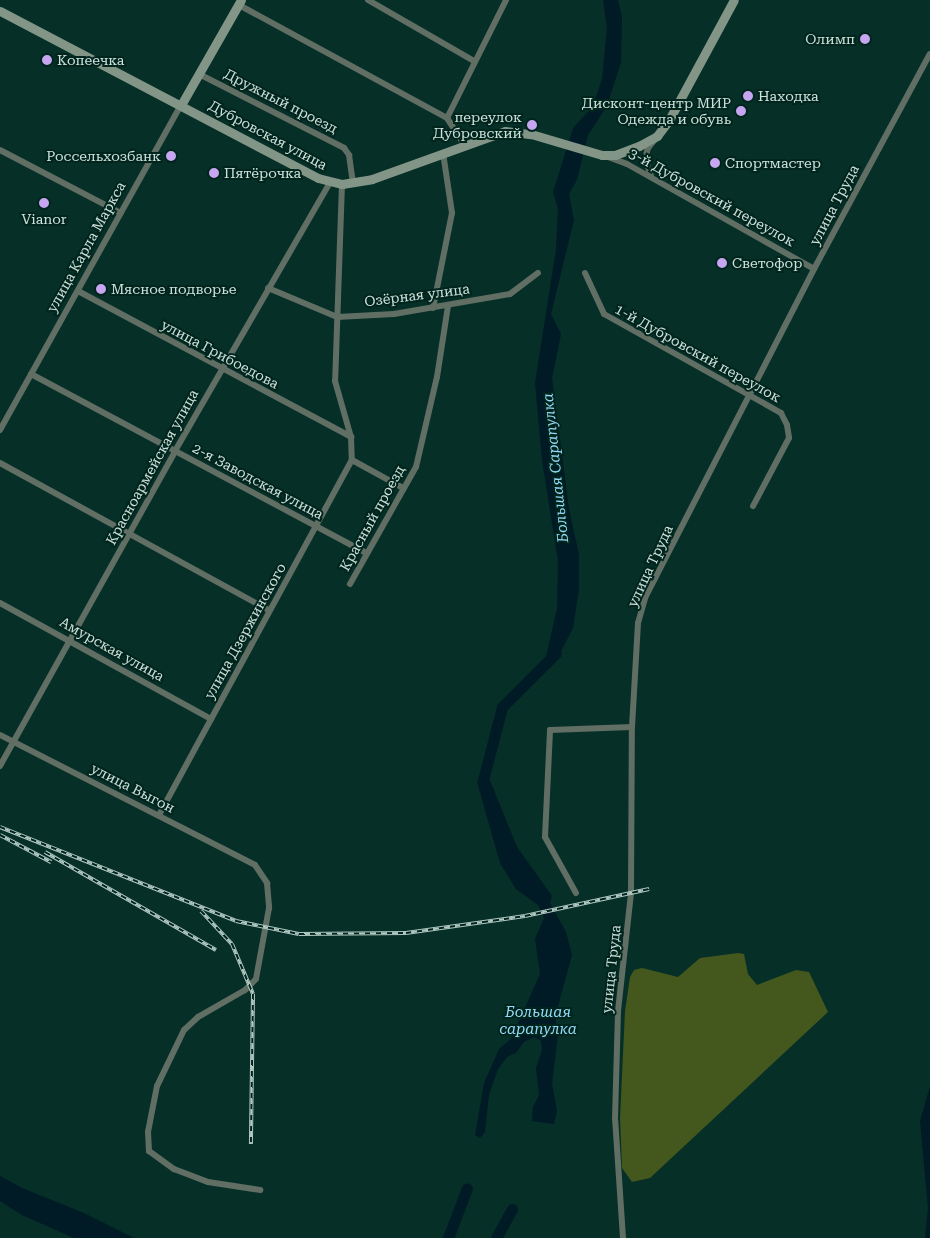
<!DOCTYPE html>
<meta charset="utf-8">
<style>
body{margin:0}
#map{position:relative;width:930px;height:1238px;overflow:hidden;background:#052f27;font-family:"Roboto Serif",serif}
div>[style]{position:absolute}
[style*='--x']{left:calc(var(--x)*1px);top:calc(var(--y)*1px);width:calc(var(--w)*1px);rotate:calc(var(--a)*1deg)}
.green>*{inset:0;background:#44581e}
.water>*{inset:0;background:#001a26}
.river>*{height:11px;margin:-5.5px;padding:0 5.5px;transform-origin:5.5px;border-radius:5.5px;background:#001a26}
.minor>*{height:6px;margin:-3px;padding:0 3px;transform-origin:3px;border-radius:3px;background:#616e64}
.secondary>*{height:9px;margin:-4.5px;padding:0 4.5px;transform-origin:4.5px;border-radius:4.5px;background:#829586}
.rail>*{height:4px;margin-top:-2px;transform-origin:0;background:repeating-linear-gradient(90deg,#00251d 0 5.5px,#b1c8c2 0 11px);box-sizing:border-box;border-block:1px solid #b1c8c2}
.dots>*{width:14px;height:14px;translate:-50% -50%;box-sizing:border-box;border:2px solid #00251d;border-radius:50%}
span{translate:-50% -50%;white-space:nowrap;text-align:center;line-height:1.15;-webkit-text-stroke:4px #00251d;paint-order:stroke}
.poi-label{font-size:14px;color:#cde1db}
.right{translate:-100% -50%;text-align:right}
.left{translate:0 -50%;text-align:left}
.street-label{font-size:14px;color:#cde1db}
.water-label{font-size:15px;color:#93d8f6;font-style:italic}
</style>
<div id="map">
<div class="green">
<i style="clip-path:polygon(738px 953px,744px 954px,748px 974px,757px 985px,796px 970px,809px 972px,828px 1012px,650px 1178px,632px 1182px,622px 1168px,620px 1118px,625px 1011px,630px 977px,634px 970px,642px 968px,678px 977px,700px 958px)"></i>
</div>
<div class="water">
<i style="clip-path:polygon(603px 0,618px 0,622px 17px,621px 62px,607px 106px,588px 135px,577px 180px,569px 194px,574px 220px,551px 314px,561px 334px,552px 378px,569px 509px,579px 555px,579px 589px,573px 628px,559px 655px,549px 666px,545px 661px,557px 609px,558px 561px,542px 460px,535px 383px,556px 249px,558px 209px,553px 192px,573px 128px,593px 106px,602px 79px,607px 28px)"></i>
<i style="clip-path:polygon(489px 778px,517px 847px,552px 896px,550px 903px,566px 932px,572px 955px,555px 1017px,558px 1034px,552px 1084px,557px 1111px,554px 1124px,532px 1121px,533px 1107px,539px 1095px,536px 1068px,542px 1050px,541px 1041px,534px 1037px,524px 1042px,516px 1053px,508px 1056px,498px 1069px,489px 1095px,485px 1132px,480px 1138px,475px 1135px,484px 1083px,499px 1049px,511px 1039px,540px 974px,535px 939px,544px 918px,538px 905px,516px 889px,500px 863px,477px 782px)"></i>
<i style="clip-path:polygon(930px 1086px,930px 1238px,925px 1238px,928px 1208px,920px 1121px)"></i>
<i style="clip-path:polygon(0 1176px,22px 1188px,84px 1213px,134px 1238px,74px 1238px,22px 1215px,0 1201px)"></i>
</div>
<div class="river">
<i style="--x:488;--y:793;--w:14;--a:-111"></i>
<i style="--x:483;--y:780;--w:75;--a:-75.4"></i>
<i style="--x:502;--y:707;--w:76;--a:-45"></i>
<i style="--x:448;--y:1238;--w:53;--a:-69.2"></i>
<i style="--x:496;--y:1238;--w:33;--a:-61"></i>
</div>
<div class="minor">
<i style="--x:368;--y:0;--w:122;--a:29.9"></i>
<i style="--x:239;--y:5;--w:237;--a:28.5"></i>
<i style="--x:447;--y:118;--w:31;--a:57"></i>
<i style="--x:199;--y:74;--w:163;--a:27"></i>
<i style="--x:344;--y:148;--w:9;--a:54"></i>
<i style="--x:349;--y:155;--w:28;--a:82"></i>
<i style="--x:447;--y:118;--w:132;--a:-63.4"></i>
<i style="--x:0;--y:150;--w:136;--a:27.5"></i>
<i style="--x:608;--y:157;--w:20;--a:20"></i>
<i style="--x:627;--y:164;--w:214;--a:29.3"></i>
<i style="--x:651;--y:176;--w:18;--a:-109"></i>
<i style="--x:645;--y:159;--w:11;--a:-75"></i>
<i style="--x:648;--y:148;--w:13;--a:-51"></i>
<i style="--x:342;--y:184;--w:197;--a:92"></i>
<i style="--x:335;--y:381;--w:58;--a:74.1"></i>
<i style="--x:351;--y:437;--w:23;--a:88"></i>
<i style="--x:585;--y:273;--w:45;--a:65.1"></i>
<i style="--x:604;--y:314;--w:203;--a:29.2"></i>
<i style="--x:781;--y:413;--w:13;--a:63"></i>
<i style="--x:787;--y:425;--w:13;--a:81"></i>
<i style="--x:789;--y:438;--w:77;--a:117.9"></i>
<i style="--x:268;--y:288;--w:75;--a:22.8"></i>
<i style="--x:337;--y:317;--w:57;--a:-3"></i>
<i style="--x:394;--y:314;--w:118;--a:-9.8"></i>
<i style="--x:510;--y:294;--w:35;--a:-37"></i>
<i style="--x:78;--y:291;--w:310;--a:28.1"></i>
<i style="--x:433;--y:308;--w:97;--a:-78.7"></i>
<i style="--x:452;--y:213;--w:61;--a:-98.5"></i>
<i style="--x:31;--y:374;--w:380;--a:28.1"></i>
<i style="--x:0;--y:430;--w:372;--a:-60.9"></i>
<i style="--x:352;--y:460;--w:58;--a:28.8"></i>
<i style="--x:0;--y:463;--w:307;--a:28.7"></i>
<i style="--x:350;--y:584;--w:134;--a:-60.6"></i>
<i style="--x:416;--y:467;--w:92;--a:-76.9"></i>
<i style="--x:437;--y:377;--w:72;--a:-81.2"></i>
<i style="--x:0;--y:603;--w:241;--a:28.8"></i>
<i style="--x:0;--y:735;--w:286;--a:27"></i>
<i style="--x:255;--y:865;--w:22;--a:56"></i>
<i style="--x:267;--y:883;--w:25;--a:85"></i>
<i style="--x:269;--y:908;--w:72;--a:100.4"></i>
<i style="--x:256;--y:979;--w:16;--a:135"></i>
<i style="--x:245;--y:990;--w:54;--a:150.1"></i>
<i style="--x:198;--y:1017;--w:19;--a:137"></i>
<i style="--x:184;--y:1030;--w:62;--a:115.7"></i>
<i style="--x:157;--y:1086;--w:47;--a:101.1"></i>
<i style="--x:148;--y:1132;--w:19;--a:87"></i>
<i style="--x:149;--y:1151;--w:31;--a:36"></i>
<i style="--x:174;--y:1169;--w:36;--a:21"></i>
<i style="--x:208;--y:1182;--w:53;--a:8.7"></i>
<i style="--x:0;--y:766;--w:360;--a:-60.9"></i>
<i style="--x:175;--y:451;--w:310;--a:-60"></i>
<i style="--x:159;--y:815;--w:404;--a:-61.5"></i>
<i style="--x:576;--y:893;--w:64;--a:-119"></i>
<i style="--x:545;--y:837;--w:107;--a:-87.3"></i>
<i style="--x:550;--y:730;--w:82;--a:-2.1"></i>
<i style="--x:623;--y:1238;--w:119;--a:-93.8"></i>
<i style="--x:615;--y:1119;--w:108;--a:-88.4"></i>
<i style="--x:618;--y:1011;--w:119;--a:-83.7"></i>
<i style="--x:631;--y:893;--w:166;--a:-89.7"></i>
<i style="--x:632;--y:727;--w:104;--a:-86.7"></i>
<i style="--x:638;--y:623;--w:26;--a:-74"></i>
<i style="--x:645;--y:598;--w:370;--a:-62.8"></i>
<i style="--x:814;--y:269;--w:244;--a:-61.7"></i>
</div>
<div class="secondary">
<i style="--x:0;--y:11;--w:359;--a:27.7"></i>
<i style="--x:318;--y:178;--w:25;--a:14"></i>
<i style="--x:342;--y:184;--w:30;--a:-9"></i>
<i style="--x:372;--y:179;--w:141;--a:-19.8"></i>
<i style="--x:505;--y:131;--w:26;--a:7"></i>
<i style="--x:531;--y:134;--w:74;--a:16.5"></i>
<i style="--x:602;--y:155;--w:13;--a:0"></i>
<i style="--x:615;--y:155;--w:26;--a:-21"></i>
<i style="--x:639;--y:146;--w:21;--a:-29"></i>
<i style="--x:657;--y:136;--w:20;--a:-53"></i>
<i style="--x:669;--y:120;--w:136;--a:-61.6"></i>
<i style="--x:181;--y:105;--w:121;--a:-60.3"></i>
</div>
<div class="rail">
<i style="--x:0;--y:827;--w:254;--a:21.7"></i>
<i style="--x:236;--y:921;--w:64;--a:11.7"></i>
<i style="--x:299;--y:934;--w:107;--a:-0.5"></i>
<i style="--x:406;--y:933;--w:120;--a:-8.1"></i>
<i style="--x:525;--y:916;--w:127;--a:-12.3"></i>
<i style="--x:0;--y:835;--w:58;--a:27.9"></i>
<i style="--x:45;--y:852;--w:197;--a:29.8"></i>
<i style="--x:201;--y:911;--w:45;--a:46.8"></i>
<i style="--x:232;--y:944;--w:54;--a:67.2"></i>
<i style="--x:253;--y:994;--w:150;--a:90.8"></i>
</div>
<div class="dots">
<i style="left:865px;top:39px;background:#c6a6f0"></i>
<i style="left:47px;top:60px;background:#c6a6f0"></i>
<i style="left:748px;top:96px;background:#c6a6f0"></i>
<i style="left:741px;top:111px;background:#c6a6f0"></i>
<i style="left:532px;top:125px;background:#c6a6f0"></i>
<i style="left:171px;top:156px;background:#c6a6f0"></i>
<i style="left:715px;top:163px;background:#c6a6f0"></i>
<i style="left:214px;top:173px;background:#c6a6f0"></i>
<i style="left:44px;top:203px;background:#c6a6f0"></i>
<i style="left:722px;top:263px;background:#c6a6f0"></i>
<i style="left:101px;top:289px;background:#c6a6f0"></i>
</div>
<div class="poi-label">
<span class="right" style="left:855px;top:39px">Олимп</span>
<span class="left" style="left:57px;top:60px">Копеечка</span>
<span class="left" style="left:758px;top:96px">Находка</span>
<span class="right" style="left:731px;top:111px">Дисконт-центр МИР<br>Одежда и обувь</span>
<span class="right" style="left:522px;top:125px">переулок<br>Дубровский</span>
<span class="right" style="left:161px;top:156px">Россельхозбанк</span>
<span class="left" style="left:725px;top:163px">Спортмастер</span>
<span class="left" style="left:224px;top:173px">Пятёрочка</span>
<span style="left:44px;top:219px">Vianor</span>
<span class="left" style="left:732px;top:263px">Светофор</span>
<span class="left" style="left:111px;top:289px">Мясное подворье</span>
</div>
<div class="street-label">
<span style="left:281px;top:101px;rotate:27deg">Дружный проезд</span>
<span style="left:268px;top:135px;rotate:28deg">Дубровская улица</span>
<span style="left:712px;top:197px;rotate:29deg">3-й Дубровский переулок</span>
<span style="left:834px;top:205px;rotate:-62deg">улица Труда</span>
<span style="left:86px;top:247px;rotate:-61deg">улица Карла Маркса</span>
<span style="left:417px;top:295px;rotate:-7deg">Озёрная улица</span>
<span style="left:698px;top:353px;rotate:29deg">1-й Дубровский переулок</span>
<span style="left:220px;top:354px;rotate:28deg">улица Грибоедова</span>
<span style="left:152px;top:467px;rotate:-61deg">Красноармейская улица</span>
<span style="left:258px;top:481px;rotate:28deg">2-я Заводская улица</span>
<span style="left:372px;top:518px;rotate:-61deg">Красный проезд</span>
<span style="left:650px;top:566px;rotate:-65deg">улица Труда</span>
<span style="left:245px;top:631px;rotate:-61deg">улица Дзержинского</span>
<span style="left:112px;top:649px;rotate:29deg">Амурская улица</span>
<span style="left:133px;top:788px;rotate:27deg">улица Выгон</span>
<span style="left:611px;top:969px;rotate:-84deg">улица Труда</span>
</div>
<div class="water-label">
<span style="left:556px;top:468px;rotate:-96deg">Большая Сарапулка</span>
<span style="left:538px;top:1021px">Большая<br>сарапулка</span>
</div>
</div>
